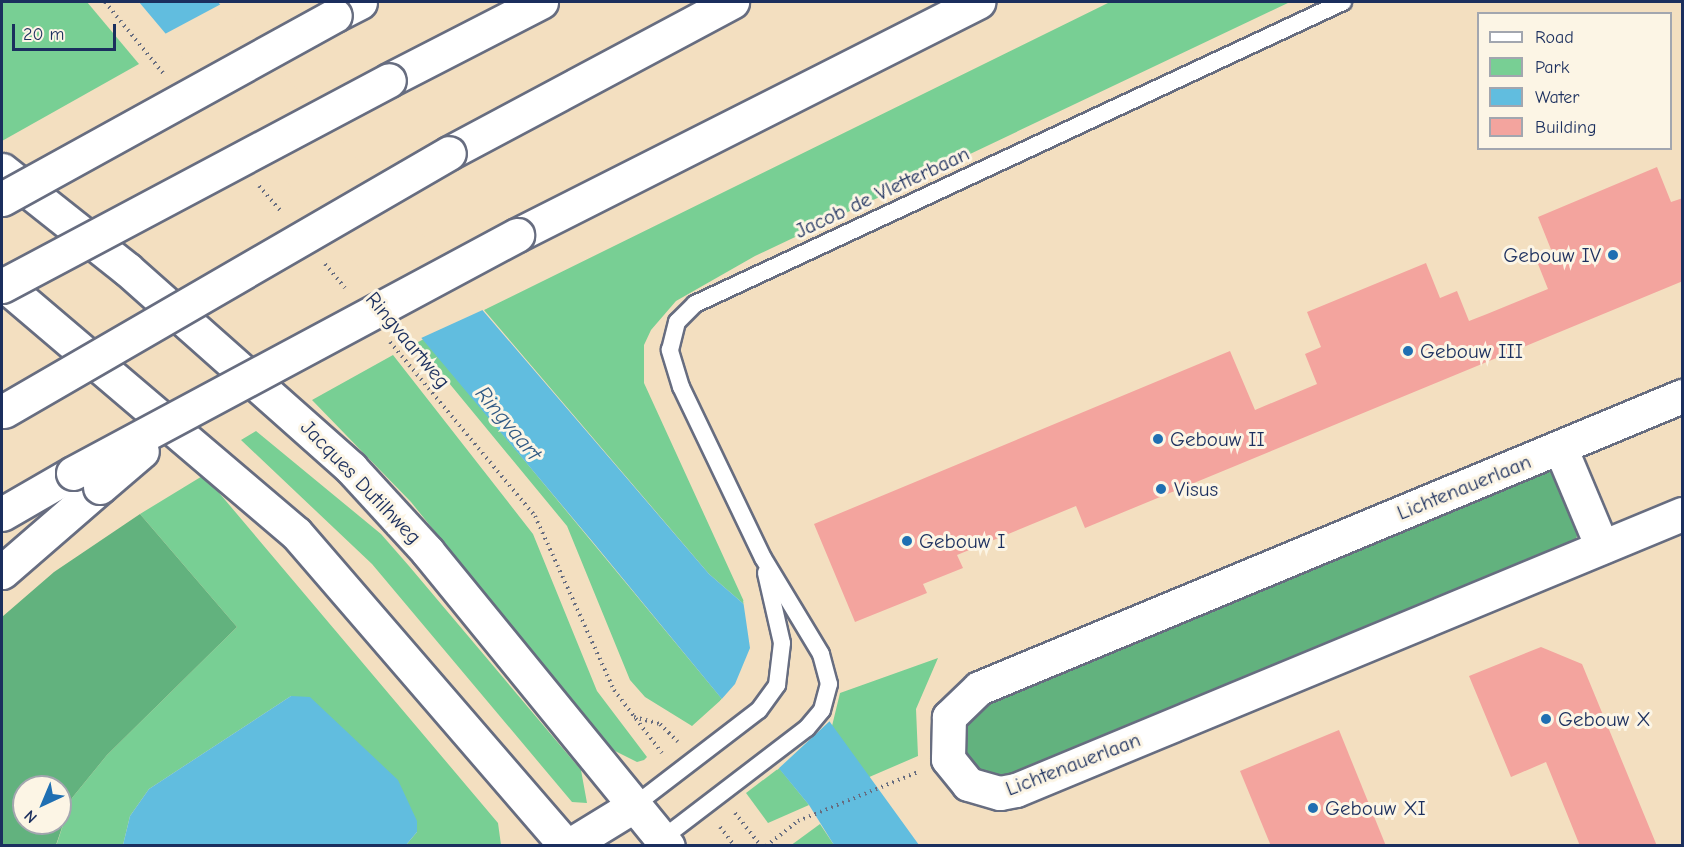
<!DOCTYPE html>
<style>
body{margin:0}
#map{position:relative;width:1684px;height:847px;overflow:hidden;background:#f3dfc0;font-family:"Comic Neue",sans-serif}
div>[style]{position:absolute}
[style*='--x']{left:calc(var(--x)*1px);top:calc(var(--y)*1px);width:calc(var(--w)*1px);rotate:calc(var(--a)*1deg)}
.green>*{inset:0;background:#78cf94}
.forest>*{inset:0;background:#62b27e}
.water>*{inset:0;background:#61bddf}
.pier>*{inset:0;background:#f3dfc0}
.building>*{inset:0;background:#f3a49e}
.path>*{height:4px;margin-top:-2px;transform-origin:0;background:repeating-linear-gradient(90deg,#676d80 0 1.5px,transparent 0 6px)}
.roads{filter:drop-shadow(2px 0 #676d80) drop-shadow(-2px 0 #676d80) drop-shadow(0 2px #676d80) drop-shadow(0 -2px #676d80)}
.lane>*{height:16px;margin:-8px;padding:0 8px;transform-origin:8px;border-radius:8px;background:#fff}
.street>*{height:33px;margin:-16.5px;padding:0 16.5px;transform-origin:16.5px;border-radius:16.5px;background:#fff}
.secondary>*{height:33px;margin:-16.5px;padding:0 16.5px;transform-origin:16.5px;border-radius:16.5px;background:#fff}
.highway>*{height:33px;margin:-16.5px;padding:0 16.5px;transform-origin:16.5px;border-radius:16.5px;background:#fff}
.bridges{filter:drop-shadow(2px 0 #676d80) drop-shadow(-2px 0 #676d80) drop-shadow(0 2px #676d80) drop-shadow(0 -2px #676d80)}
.highway-bridge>*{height:33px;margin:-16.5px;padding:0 16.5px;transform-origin:16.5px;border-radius:16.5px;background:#fff}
.dots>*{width:16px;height:16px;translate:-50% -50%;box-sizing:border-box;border:3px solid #fcf5e5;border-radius:50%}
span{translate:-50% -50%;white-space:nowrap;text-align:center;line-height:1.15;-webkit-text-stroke:6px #fcf5e5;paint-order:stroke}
.street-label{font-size:21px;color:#1b2f5e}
.poi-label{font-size:21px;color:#1b2f5e}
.right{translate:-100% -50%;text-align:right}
.left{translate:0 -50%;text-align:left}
.water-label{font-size:22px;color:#305a85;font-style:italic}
.frame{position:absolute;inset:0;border:3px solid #1b2f5e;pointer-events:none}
.legend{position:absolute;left:1477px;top:12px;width:195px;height:138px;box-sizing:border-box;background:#fcf5e5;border:2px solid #a2a6af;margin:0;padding:8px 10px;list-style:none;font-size:18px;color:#1b2f5e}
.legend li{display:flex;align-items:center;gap:12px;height:30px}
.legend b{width:30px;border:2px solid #a2a6af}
.north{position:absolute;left:12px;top:775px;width:60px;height:60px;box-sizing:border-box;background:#fcf5e5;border:2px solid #a2a6af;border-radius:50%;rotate:224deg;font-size:16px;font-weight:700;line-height:24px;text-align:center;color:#1b2f5e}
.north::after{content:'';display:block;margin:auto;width:21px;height:27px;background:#1f6fb2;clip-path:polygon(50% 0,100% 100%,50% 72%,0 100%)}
.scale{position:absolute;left:12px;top:24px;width:104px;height:27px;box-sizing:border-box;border:3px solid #1b2f5e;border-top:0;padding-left:8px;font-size:18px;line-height:21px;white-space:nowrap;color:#1b2f5e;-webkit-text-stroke:4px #fcf5e5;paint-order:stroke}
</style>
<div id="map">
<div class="green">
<i style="clip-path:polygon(2px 2px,87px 2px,139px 64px,2px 141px)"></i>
<i style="clip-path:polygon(1110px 2px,1290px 2px,755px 256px,676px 301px,651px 330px,644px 345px,644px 383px,746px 606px,709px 574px,484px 310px)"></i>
<i style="clip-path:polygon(424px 339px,722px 699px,692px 726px,645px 697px,630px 680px,567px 526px,416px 343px)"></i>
<i style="clip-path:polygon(393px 355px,533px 534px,597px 691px,647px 757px,644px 760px,637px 762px,609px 748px,411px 502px,312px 400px)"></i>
<i style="clip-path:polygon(256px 431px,381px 534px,409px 566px,581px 770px,587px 803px,572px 802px,372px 564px,241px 440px)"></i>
<i style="clip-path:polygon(204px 475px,498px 823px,501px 845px,406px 845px,417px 832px,291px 696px,149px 789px,130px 816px,123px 845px,56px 846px,72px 798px,107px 755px,237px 627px,140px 514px)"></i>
<i style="clip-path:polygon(938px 658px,916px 709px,918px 756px,867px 778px,832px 726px,840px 693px)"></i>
<i style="clip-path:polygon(779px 768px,809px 805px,768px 823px,746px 793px)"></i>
<i style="clip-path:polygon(820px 824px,834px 845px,790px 846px)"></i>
</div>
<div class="forest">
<i style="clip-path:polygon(1540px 467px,1564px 478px,1582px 525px,1571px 550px,1009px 783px,980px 776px,963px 752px,960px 725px,977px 700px)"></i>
<i style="clip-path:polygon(evenodd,140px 514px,237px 627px,107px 755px,72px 798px,56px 845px,2px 845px,2px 617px,54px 572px,140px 514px,24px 787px,60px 787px,60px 823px,24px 823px,24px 787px)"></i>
</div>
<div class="water">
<i style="clip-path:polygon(139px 2px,218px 2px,709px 574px,746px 606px,919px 845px,834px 845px,809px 805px,592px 541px)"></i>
<i style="clip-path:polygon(291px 696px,310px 697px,398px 780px,417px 821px,417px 832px,406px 845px,123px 845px,130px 816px,149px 789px)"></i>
</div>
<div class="pier">
<i style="clip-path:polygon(223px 3px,232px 15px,487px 308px,419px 339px,163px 35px)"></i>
<i style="clip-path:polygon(743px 600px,832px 719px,777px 770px,720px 701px,735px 684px,750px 648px)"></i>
</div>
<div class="building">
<i style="clip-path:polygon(1657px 167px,1671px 202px,1683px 198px,1683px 281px,1085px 528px,1076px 506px,957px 555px,963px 568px,923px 584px,927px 593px,855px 622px,814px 524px,1230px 351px,1255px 410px,1317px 384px,1305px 354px,1321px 347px,1307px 312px,1426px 263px,1440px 298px,1457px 291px,1469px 321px,1487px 314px,1548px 289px,1536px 259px,1552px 252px,1538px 217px)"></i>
<i style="clip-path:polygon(1541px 647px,1582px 664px,1657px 846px,1580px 846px,1546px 762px,1511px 777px,1469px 676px)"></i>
<i style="clip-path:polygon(1339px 730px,1386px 846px,1271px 846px,1240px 771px)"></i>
</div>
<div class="path">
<i style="--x:105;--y:2;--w:92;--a:50.8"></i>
<i style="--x:259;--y:186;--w:35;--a:49"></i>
<i style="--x:325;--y:264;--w:31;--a:50"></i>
<i style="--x:390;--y:342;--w:226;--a:50.2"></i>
<i style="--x:535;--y:516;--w:191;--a:65.6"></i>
<i style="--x:614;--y:690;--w:79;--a:52.7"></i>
<i style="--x:634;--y:717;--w:27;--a:15"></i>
<i style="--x:660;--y:724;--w:25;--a:45"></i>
<i style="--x:735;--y:813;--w:42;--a:51.8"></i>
<i style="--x:720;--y:827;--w:24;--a:52"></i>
<i style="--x:766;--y:846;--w:41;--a:-38"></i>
<i style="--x:798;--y:821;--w:130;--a:-22.2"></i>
</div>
<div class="roads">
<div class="lane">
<i style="--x:635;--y:805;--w:156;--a:-37.5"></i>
<i style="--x:759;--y:710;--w:31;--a:-54"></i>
<i style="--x:777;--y:685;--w:42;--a:-83.2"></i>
<i style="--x:782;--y:643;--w:72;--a:-102.9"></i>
<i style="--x:663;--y:838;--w:181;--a:-37.4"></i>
<i style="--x:807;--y:728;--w:23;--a:-50"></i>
<i style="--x:822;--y:710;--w:27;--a:-75"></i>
<i style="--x:829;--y:684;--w:31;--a:-105"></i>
<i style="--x:821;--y:654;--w:112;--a:-121.1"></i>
<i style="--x:763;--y:558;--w:190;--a:-115.6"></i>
<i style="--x:681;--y:387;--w:39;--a:-107"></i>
<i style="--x:670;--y:350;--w:29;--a:-76"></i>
<i style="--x:677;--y:322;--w:25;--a:-45"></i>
<i style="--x:695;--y:304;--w:715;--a:-24.99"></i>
</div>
<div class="street">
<i style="--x:1682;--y:396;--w:761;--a:157.44"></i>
<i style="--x:979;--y:688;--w:42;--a:136"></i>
<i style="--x:949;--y:717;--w:42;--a:91.4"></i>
<i style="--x:948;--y:759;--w:32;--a:51"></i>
<i style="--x:968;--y:784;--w:33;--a:16"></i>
<i style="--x:1000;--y:793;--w:16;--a:-11"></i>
<i style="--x:1016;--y:790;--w:721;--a:-22.51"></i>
<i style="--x:1560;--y:447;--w:108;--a:67.2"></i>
</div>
<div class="secondary">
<i style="--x:2;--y:170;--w:159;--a:38.4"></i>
<i style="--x:127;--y:269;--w:300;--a:41.6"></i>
<i style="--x:351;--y:468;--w:113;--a:47.5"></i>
<i style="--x:427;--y:551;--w:381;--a:50.8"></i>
<i style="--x:2;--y:283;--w:386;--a:40.4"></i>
<i style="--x:296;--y:533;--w:413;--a:49.2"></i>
<i style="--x:568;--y:846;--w:79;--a:-31.5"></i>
</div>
<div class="highway">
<i style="--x:335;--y:15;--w:28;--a:-27"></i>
<i style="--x:389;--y:80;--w:171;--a:-27.2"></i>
<i style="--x:449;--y:153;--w:321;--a:-28.1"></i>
<i style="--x:517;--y:235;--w:517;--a:-26.81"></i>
<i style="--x:2;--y:514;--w:82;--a:-30"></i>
<i style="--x:2;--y:572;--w:130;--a:-40.9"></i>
</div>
</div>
<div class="bridges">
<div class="highway-bridge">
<i style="--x:2;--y:199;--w:380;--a:-28.9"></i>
<i style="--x:2;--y:286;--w:438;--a:-28"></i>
<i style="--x:4;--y:411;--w:514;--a:-30.1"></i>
<i style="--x:73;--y:473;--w:504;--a:-28.19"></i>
<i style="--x:100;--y:487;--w:55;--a:-40.6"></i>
</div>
</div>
<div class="dots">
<i style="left:1613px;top:255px;background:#1f6fb2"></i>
<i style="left:1408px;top:351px;background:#1f6fb2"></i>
<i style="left:1158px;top:439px;background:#1f6fb2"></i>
<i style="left:1161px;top:489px;background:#1f6fb2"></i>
<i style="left:907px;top:541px;background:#1f6fb2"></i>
<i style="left:1546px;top:719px;background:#1f6fb2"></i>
<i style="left:1313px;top:808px;background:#1f6fb2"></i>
</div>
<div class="street-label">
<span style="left:882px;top:192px;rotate:-25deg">Jacob de Vletterbaan</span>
<span style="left:408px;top:340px;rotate:50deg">Ringvaartweg</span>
<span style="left:361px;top:482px;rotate:46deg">Jacques Dutilhweg</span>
<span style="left:1464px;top:487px;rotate:-22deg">Lichtenauerlaan</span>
<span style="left:1073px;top:764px;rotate:-21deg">Lichtenauerlaan</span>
</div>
<div class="poi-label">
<span class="right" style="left:1601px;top:255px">Gebouw IV</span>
<span class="left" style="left:1420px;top:351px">Gebouw III</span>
<span class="left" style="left:1170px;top:439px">Gebouw II</span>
<span class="left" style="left:1174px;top:489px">Visus</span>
<span class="left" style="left:919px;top:541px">Gebouw I</span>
<span class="left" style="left:1558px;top:719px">Gebouw X</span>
<span class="left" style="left:1325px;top:808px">Gebouw XI</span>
</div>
<div class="water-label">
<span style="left:508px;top:424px;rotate:50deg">Ringvaart</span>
</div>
<div class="frame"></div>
<ul class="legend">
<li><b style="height:8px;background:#fff"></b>Road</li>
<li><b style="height:16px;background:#78cf94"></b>Park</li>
<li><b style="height:16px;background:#61bddf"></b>Water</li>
<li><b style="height:16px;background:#f3a49e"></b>Building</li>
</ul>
<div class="north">N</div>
<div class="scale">20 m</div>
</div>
